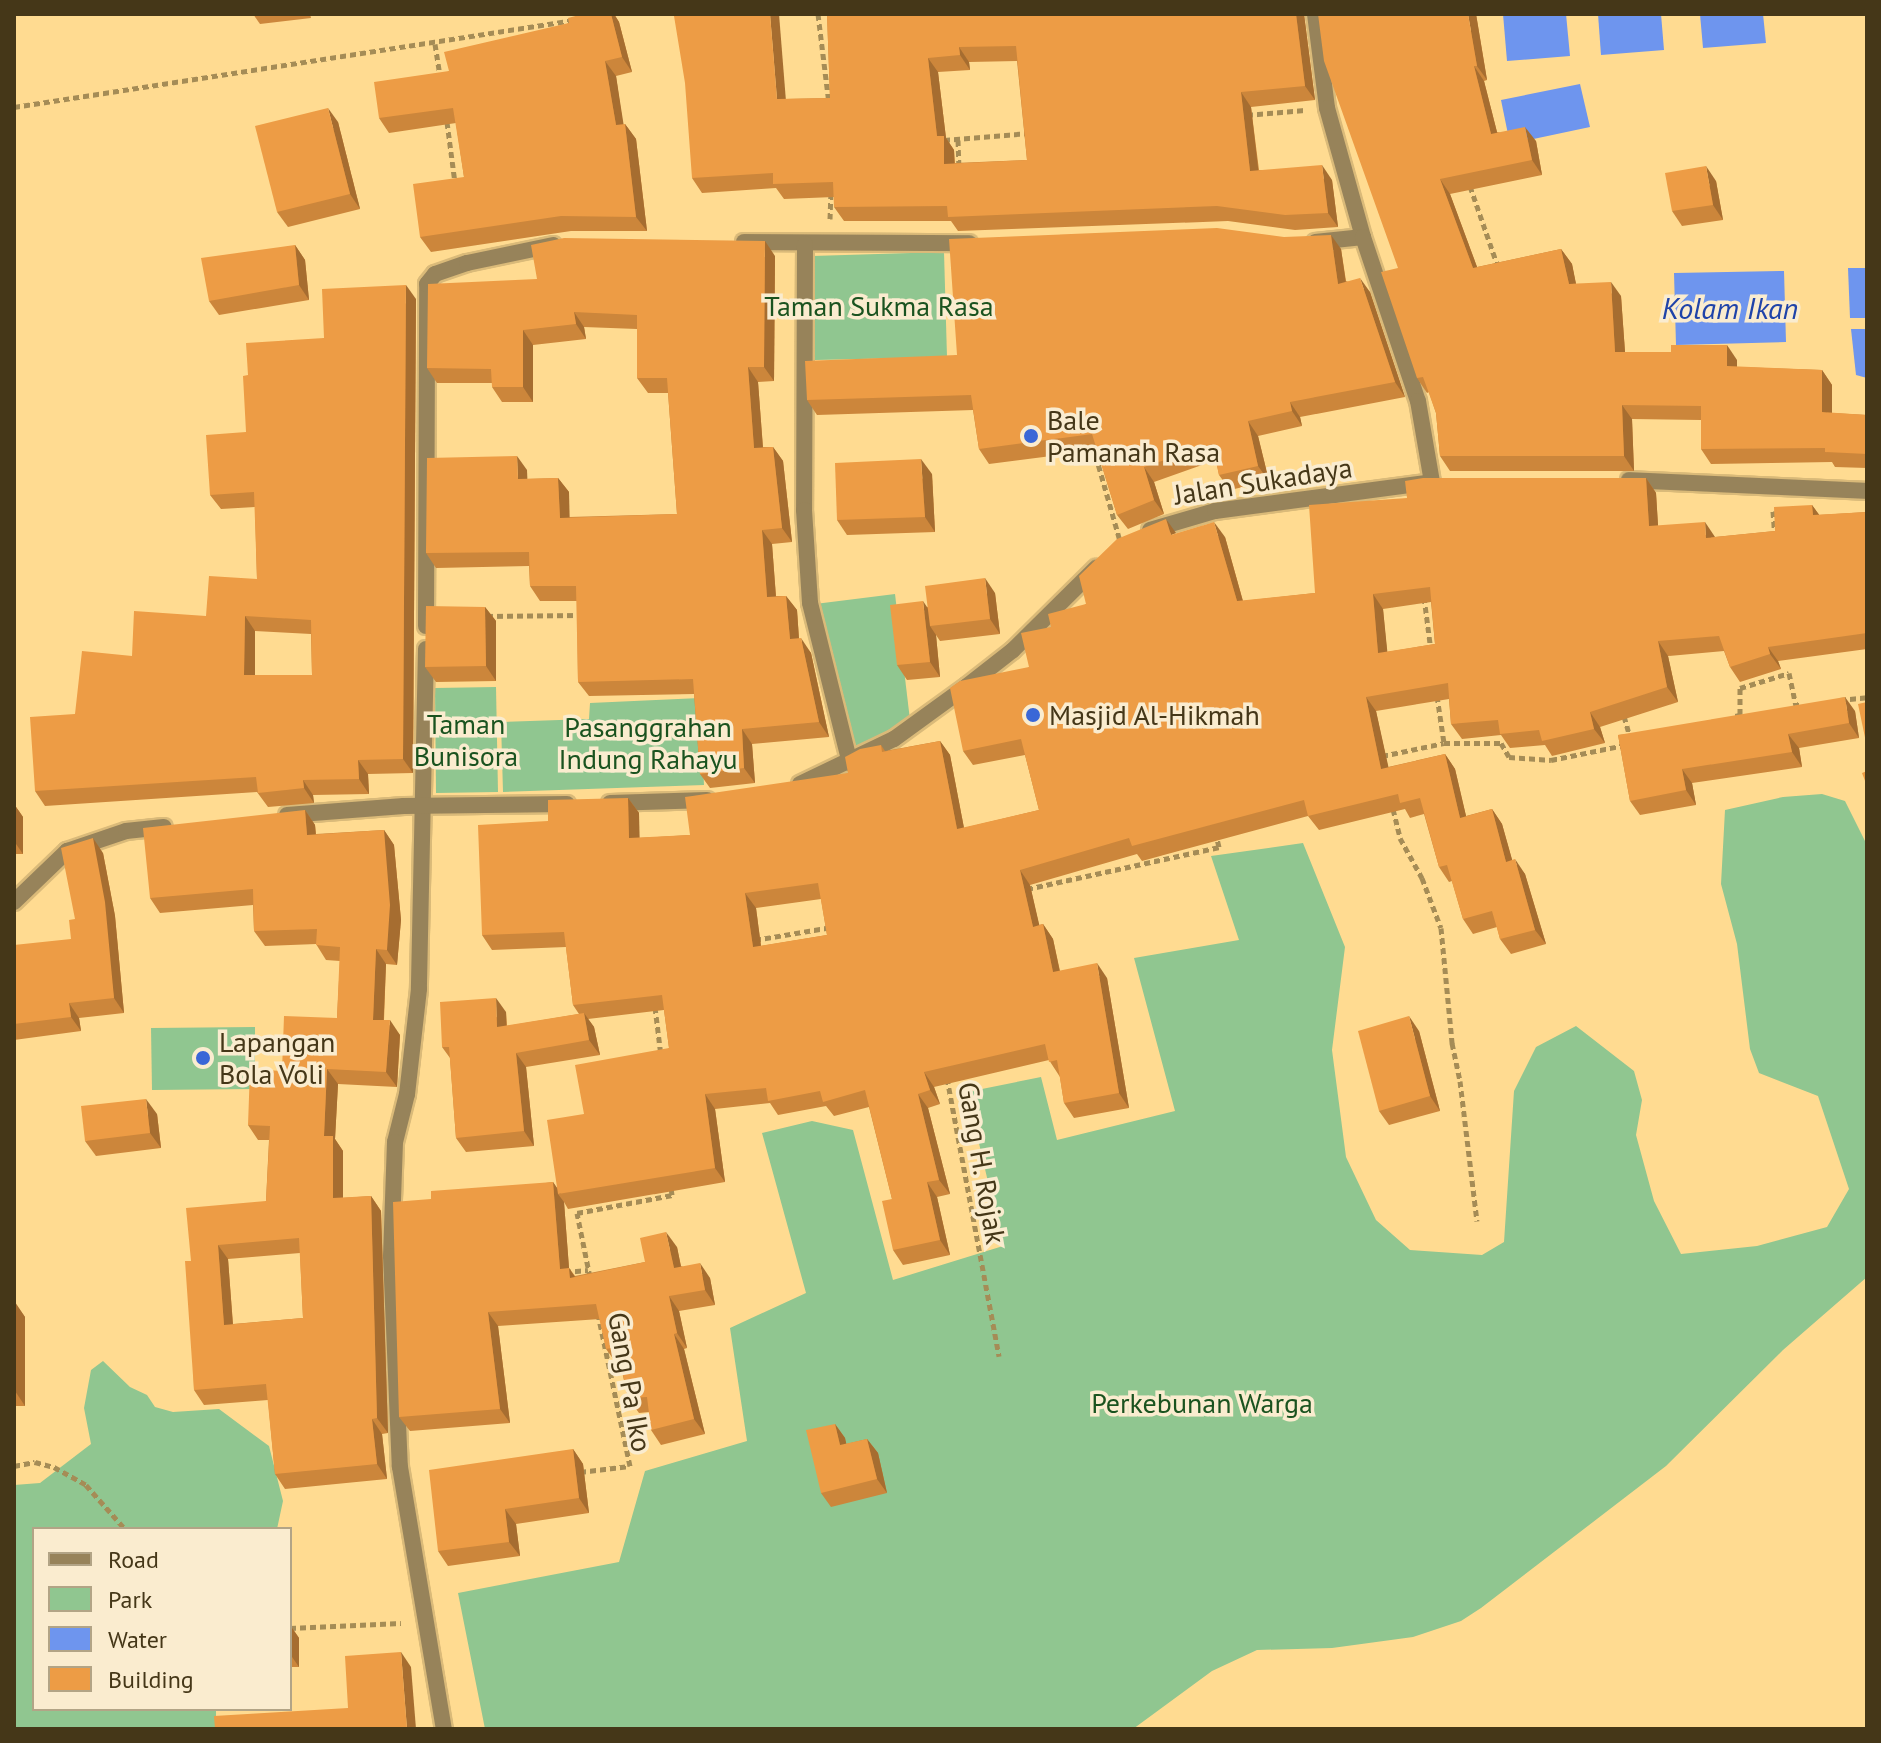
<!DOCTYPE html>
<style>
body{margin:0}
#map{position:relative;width:1881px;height:1743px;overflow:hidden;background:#ffdb91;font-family:"PT Sans",sans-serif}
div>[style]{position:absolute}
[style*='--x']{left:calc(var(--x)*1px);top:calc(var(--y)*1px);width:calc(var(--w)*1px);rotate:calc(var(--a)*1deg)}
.green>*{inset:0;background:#90c690}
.water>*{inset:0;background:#6e95ee}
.path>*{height:5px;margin-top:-2.5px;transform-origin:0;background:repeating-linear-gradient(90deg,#a58c56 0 6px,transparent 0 10px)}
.roads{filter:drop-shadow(2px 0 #daba79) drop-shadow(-2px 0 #daba79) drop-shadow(0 2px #daba79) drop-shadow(0 -2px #daba79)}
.street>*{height:16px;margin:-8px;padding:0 8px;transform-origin:8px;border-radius:8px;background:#97835a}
.wall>*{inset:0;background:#cc863b}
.shaded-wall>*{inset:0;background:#a66d30}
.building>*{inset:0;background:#ed9c45}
.dots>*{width:22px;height:22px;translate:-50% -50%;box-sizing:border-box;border:4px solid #faeccf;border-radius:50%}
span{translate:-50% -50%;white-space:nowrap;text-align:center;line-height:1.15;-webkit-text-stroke:7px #faeccf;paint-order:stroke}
.park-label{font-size:28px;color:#1a531f}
.poi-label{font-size:28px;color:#453718}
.left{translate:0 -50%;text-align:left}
.street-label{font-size:28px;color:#453718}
.water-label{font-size:30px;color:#1f43a9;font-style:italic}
.frame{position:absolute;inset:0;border:16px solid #453718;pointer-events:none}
.legend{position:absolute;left:32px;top:1527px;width:260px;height:184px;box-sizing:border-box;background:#faeccf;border:2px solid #b2a486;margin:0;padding:10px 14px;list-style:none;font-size:24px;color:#453718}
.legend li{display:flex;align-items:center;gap:16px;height:40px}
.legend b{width:40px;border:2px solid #b2a486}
</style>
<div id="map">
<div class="green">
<i style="clip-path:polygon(944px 252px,947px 357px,815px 360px,812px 256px)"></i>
<i style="clip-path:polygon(895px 594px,910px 720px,854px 754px,815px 604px)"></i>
<i style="clip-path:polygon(496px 687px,498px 792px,436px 793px,435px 688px)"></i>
<i style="clip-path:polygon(700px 698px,704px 785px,503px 792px,501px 722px,589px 719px,590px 703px)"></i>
<i style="clip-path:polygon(1822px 794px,1845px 801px,1867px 845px,1867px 1277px,1783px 1350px,1666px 1466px,1481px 1608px,1461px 1621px,1413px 1637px,1332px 1648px,1257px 1650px,1212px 1671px,1133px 1729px,485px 1729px,458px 1593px,619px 1562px,645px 1471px,747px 1441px,730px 1328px,806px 1293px,762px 1133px,812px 1121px,853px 1130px,893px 1280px,1003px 1246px,967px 1092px,1041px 1077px,1057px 1140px,1175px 1111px,1134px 958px,1239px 940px,1211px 856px,1303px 843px,1345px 947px,1332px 1050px,1346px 1157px,1376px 1220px,1410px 1250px,1482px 1255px,1504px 1242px,1514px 1091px,1536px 1047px,1576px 1026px,1634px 1071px,1642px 1100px,1636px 1135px,1654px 1201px,1681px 1254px,1757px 1246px,1827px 1227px,1849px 1189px,1818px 1096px,1759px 1073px,1750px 1049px,1737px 944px,1721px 884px,1725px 810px,1783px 797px)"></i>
<i style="clip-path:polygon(255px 1027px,255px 1089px,152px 1090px,151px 1028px)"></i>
<i style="clip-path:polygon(103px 1361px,130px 1387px,147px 1395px,155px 1407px,173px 1412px,219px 1409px,269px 1446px,283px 1501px,277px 1529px,34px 1529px,34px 1709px,216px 1709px,216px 1729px,14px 1729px,14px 1485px,40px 1483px,91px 1444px,84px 1408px,91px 1370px)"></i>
</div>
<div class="water">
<i style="clip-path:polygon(1503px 14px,1566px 14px,1570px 56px,1507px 61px)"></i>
<i style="clip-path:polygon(1598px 14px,1661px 14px,1664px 50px,1601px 55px)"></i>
<i style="clip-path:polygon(1700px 14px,1763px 14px,1766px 43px,1703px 48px)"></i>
<i style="clip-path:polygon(1580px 84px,1590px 127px,1510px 144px,1501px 100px)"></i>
<i style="clip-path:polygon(1848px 268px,1867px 268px,1867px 318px,1850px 318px)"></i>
<i style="clip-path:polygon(1784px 271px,1786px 342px,1676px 345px,1674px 273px)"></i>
<i style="clip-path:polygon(1851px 329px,1867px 329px,1867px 378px,1856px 375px)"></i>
</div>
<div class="path">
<i style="--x:818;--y:14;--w:90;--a:83"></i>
<i style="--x:435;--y:44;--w:32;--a:81"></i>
<i style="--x:14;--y:107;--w:567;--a:-8.83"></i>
<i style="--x:1247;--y:115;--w:58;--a:-4.9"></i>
<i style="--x:447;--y:122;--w:62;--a:82.5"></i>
<i style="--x:944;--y:140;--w:86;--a:-4.7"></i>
<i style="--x:958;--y:140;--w:26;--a:88"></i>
<i style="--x:1470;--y:186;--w:86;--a:70.9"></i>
<i style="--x:830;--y:219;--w:26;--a:-88"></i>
<i style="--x:1093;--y:446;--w:102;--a:74.1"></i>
<i style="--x:1773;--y:511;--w:26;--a:86"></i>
<i style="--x:1424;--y:597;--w:54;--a:82.6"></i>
<i style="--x:487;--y:616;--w:94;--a:-0.6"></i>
<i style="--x:1437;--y:696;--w:48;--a:81.5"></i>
<i style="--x:1444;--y:743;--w:57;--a:0"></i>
<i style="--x:1501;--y:743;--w:16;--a:60"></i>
<i style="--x:1509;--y:757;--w:42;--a:4.1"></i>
<i style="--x:1551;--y:760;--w:76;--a:-11.5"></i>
<i style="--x:1840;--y:700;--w:27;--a:-6"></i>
<i style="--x:1624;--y:716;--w:22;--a:74"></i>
<i style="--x:1735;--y:716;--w:5;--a:-11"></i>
<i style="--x:1740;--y:715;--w:27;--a:-90"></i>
<i style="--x:1740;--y:688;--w:51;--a:-17"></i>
<i style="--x:1789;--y:673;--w:33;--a:78"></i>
<i style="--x:1796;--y:705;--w:3;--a:0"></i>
<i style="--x:1382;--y:756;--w:63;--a:-11.8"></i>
<i style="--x:1393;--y:809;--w:30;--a:76"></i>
<i style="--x:1400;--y:838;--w:46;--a:61.2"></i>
<i style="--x:1422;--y:878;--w:53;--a:69.2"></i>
<i style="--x:1441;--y:928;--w:116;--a:84.5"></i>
<i style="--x:1452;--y:1043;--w:39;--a:78"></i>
<i style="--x:1460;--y:1081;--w:141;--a:83.1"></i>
<i style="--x:1027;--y:889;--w:197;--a:-12.3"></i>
<i style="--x:1219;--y:847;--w:13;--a:-103"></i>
<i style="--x:755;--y:940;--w:78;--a:-9.6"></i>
<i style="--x:655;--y:1007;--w:49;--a:83"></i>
<i style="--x:947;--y:1078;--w:283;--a:79.4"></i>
<i style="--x:565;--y:1272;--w:23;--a:-5"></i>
<i style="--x:590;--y:1277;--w:65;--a:-101.5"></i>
<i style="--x:577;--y:1213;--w:97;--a:-10.7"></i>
<i style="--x:672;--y:1195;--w:8;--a:-97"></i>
<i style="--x:14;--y:1466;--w:21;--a:-11"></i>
<i style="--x:35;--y:1462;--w:20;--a:15"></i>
<i style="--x:54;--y:1467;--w:37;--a:29"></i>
<i style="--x:86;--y:1485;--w:59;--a:48.4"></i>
<i style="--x:580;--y:1472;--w:50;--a:-6.8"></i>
<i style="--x:630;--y:1466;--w:155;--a:-101.9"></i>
<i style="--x:290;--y:1628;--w:111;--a:-2.6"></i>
</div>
<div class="roads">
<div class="street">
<i style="--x:1315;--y:14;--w:95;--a:82.7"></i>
<i style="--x:1327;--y:108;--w:134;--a:74.4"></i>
<i style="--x:1363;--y:237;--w:48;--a:174.1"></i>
<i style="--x:1363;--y:237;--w:173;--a:71.5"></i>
<i style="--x:1418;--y:401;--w:82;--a:80.2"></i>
<i style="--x:744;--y:242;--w:225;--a:0.3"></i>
<i style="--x:805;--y:244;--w:266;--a:90.2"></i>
<i style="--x:804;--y:510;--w:93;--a:86.3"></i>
<i style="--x:810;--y:603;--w:165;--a:76"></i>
<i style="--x:1629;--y:480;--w:238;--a:2.6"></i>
<i style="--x:1150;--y:530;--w:68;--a:-16.3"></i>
<i style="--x:1215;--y:511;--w:213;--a:-7.6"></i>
<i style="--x:426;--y:626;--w:342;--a:-89.8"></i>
<i style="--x:427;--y:284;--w:13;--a:-51"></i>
<i style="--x:435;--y:274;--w:34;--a:-19"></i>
<i style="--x:467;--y:263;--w:88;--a:-11.8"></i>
<i style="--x:426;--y:649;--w:340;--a:91.2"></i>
<i style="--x:419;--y:989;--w:106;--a:96.5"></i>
<i style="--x:407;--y:1094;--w:49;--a:104"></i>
<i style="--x:395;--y:1142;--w:114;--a:92"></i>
<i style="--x:391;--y:1256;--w:211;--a:87.6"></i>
<i style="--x:400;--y:1467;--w:266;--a:80.5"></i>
<i style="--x:800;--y:784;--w:104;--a:-25.6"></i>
<i style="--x:894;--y:739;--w:90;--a:-36"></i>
<i style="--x:967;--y:686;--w:58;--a:-38"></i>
<i style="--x:1013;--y:650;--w:117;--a:-44.7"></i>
<i style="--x:610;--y:803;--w:97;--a:-1.8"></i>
<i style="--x:287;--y:815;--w:117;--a:-4.4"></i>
<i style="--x:404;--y:806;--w:163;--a:-0.7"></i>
<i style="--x:14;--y:902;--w:74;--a:-43.9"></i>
<i style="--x:67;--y:851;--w:62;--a:-18.7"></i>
<i style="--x:126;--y:831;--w:38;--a:-6"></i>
</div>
</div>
<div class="wall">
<i style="clip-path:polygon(253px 14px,310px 14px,311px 18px,260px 24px)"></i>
<i style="clip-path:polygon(583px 14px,614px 14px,619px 22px,632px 72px,616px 76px,623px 125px,625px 124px,636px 139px,647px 231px,571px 231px,431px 252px,420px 237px,464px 177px,456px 123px,389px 133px,379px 118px,449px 71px,569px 23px)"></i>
<i style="clip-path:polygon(evenodd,827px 14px,1304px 14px,1315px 100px,1251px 107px,1259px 170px,1332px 180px,1338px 227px,1295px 230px,1228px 221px,958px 231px,951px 221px,844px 221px,834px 207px,834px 197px,784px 199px,776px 188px,702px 193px,692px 178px,786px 99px,830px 98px,827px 14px,1017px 61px,1027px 160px,955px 163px,954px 150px,946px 138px,938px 72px,970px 70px,969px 62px,1017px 61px)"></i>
<i style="clip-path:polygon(1476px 14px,1487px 80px,1484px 81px,1497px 132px,1536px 141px,1542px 175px,1450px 194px,1477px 267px,1561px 249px,1572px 264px,1576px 284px,1621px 296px,1625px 352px,1737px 360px,1737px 367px,1822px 370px,1832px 385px,1832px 413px,1867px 415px,1867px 468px,1835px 467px,1832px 462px,1711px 464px,1701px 449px,1701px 420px,1632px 419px,1634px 471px,1450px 471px,1440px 456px,1436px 413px,1429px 392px,1427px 393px,1417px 378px,1398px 268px)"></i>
<i style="clip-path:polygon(338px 122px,360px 209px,288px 227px,277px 212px)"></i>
<i style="clip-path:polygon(1716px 181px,1723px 220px,1682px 226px,1672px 211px)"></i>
<i style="clip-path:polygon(295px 245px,305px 260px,309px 300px,219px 315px,209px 301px)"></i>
<i style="clip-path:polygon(1341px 249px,1346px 281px,1370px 292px,1405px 397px,1300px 417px,1302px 426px,1258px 436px,1269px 481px,1230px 490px,1219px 475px,1216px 460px,1154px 482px,1164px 514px,1128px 529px,1117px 515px,1097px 450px,989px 464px,979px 449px,973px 410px,817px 415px,807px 400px,957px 355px)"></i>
<i style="clip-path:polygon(775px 256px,774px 381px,758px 382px,763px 447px,773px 447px,783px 461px,792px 542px,772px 544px,776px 596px,786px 596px,797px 610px,799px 639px,811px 653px,829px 737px,752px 744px,755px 783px,710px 788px,700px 774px,694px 694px,589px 696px,578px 682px,577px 601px,540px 601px,530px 586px,529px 566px,436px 568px,426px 553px,527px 470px,527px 479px,558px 478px,569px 492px,569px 517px,677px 514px,668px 393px,648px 393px,637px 378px,637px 329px,584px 327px,586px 339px,533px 345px,533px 402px,502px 402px,492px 387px,492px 383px,437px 383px,427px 368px,537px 279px)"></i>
<i style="clip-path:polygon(evenodd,416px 299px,413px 773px,368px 774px,369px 794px,313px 795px,314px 803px,268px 807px,257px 792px,45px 806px,35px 791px,75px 714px,257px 579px,255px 507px,221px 509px,210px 495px,246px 432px,248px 375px,324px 338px,416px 299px,255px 631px,311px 634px,312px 675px,255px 675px,255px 631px)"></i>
<i style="clip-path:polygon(932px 474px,935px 532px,847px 535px,837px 520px)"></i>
<i style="clip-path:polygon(evenodd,1646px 478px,1656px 493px,1658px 526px,1715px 537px,1775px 531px,1812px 505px,1819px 515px,1867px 512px,1867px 649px,1778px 661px,1781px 669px,1740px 682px,1730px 667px,1724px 651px,1668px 656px,1678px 702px,1600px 727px,1605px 743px,1552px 756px,1545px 745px,1510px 748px,1501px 735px,1462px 739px,1451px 724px,1449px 699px,1376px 711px,1388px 767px,1445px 754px,1455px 769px,1466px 816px,1492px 809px,1502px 824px,1512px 860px,1525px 874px,1546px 944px,1511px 954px,1500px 939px,1497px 927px,1473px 934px,1463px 919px,1452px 881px,1449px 882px,1439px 867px,1424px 814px,1410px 818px,1405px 809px,1319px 830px,1308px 816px,1142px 861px,1137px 854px,1030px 885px,1039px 925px,1043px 924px,1053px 939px,1060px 971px,1107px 978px,1129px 1108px,1074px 1118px,1064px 1103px,1060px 1077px,1049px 1060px,934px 1087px,940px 1104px,928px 1108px,950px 1194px,937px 1197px,950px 1255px,903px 1265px,893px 1250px,892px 1199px,869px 1107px,834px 1116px,826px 1106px,778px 1115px,770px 1103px,715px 1109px,725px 1182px,568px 1209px,564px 1202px,569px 1268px,575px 1276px,645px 1262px,677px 1247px,681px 1266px,710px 1278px,715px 1305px,679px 1311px,687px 1348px,684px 1349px,705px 1434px,661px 1445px,651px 1430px,649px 1412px,639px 1413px,628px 1398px,620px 1363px,617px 1364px,606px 1349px,600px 1319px,498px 1326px,510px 1423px,410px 1431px,399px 1417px,431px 1199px,553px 1182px,557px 1188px,584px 1114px,669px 1048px,664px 1010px,588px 1019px,594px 1027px,600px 1055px,526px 1067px,534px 1146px,466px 1152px,456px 1138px,450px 1058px,442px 1047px,506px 1012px,507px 1026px,579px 1014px,573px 1005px,566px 947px,492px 950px,482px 935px,548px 821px,628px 798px,639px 813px,639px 838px,690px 835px,848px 773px,881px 745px,885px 751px,940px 741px,950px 755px,964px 828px,1039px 810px,1025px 755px,973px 765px,963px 751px,1029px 667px,1051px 627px,1086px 604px,1176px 534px,1225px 537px,1243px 601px,1315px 593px,1646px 478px,1431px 602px,1435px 644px,1387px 652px,1383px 609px,1431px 602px,1646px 478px,821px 899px,827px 935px,761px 946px,756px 908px,821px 899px)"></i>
<i style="clip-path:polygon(995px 593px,1000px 634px,940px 641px,936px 635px,940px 677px,907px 680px,897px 665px,927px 607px)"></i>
<i style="clip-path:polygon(485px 607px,496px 621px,496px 681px,436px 682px,425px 667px)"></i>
<i style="clip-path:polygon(1855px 711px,1859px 738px,1799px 748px,1802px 767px,1692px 783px,1696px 805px,1640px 815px,1630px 801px,1618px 735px)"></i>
<i style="clip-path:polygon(14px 804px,23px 817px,23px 854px,14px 854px)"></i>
<i style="clip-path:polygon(evenodd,305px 810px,315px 825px,316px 834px,384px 830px,394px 845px,401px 920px,397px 965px,386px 964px,384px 1020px,400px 1035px,397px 1087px,338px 1084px,335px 1139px,343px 1151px,343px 1198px,371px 1196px,381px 1211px,388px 1433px,382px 1434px,387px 1479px,285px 1489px,275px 1474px,268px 1400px,204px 1405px,194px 1390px,191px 1261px,266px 1201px,269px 1140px,258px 1140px,248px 1125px,282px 1071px,337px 1018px,340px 961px,326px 960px,316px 944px,265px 946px,254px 931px,253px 905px,160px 913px,150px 898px,305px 810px,300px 1253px,303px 1318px,233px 1324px,228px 1259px,300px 1253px)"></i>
<i style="clip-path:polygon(103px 853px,115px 916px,124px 1013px,79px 1018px,81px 1031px,14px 1040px,14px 995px,16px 995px,71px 939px)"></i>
<i style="clip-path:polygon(1419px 1031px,1440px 1111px,1389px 1125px,1379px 1111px)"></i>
<i style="clip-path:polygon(157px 1114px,161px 1148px,96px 1156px,85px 1141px)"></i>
<i style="clip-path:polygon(14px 1302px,25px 1317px,25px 1406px,14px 1406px)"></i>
<i style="clip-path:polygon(835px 1424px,845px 1438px,846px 1444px,867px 1439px,878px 1453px,887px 1493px,831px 1507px,821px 1493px)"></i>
<i style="clip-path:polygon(573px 1449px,583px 1464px,589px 1513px,516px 1524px,520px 1556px,448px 1566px,438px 1551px)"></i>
<i style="clip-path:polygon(290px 1625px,299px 1638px,299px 1667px,290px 1667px)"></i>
</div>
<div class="shaded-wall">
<i style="clip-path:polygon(611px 14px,614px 14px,619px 22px,632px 72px,622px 57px)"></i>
<i style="clip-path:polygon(770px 14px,779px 14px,787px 114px,777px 99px)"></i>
<i style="clip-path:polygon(1296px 14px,1304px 14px,1315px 100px,1305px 86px)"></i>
<i style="clip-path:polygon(1468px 14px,1476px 14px,1487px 80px,1477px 66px)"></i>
<i style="clip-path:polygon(959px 47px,969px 62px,970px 70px,960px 55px)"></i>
<i style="clip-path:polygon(928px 58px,938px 72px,946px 138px,954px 150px,955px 178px,944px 164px,937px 136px)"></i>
<i style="clip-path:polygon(605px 61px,616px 76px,626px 140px,616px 125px)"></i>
<i style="clip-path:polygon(1474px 66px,1484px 81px,1501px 148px,1491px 134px)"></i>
<i style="clip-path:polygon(1241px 92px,1251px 107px,1260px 185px,1250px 171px)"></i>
<i style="clip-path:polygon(328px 108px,338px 122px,360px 209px,350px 194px)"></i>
<i style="clip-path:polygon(625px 124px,636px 139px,647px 231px,636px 217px)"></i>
<i style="clip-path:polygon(1525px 127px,1536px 141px,1542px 175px,1532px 160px)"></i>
<i style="clip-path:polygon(1322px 165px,1332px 180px,1338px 227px,1328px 213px)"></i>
<i style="clip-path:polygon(1706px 166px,1716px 181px,1723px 220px,1713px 205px)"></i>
<i style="clip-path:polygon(1440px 179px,1450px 194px,1483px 283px,1473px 268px)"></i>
<i style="clip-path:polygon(1331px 235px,1341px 249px,1348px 298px,1338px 284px)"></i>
<i style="clip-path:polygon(765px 241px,775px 256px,774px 381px,764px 367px)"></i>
<i style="clip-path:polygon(295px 245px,305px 260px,309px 300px,299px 285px)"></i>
<i style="clip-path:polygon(1561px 249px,1572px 264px,1579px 299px,1569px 284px)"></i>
<i style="clip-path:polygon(1360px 278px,1370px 292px,1405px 397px,1395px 382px)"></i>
<i style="clip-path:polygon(1611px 282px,1621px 296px,1626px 366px,1615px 352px)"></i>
<i style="clip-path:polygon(406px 285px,416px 299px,413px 773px,403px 759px)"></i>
<i style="clip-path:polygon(574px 312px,584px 327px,586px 339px,576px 324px)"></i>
<i style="clip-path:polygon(523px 330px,533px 345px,533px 402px,523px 387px)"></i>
<i style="clip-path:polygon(1727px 345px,1737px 360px,1737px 381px,1727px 366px)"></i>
<i style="clip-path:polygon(748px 367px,758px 382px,764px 463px,754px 448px)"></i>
<i style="clip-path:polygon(1822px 370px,1832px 385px,1832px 427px,1822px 412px)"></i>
<i style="clip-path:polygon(1290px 402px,1300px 417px,1302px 426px,1292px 411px)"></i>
<i style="clip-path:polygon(1622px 405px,1632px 419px,1634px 471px,1624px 456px)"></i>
<i style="clip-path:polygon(1248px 421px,1258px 436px,1269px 481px,1258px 466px)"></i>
<i style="clip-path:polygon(773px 447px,783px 461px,792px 542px,782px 528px)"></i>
<i style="clip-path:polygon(517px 456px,527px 470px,528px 494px,518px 479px)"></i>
<i style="clip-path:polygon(921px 459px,932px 474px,935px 532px,925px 517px)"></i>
<i style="clip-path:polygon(1144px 467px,1154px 482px,1164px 514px,1154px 500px)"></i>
<i style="clip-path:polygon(558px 478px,569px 492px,570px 532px,560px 518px)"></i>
<i style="clip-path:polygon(1646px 478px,1656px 493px,1659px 541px,1649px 526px)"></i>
<i style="clip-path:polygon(1812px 505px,1823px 520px,1813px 515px)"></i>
<i style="clip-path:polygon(1166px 519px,1176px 533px,1171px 535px)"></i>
<i style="clip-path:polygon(1214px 522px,1225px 537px,1247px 616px,1237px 601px)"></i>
<i style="clip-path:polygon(1705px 522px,1715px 537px,1716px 553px,1706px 538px)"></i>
<i style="clip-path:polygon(762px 530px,772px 544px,777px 612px,767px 597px)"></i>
<i style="clip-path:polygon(985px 578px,995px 593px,1000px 634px,990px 619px)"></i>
<i style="clip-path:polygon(1373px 594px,1383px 609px,1389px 668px,1378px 653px)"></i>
<i style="clip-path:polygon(786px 596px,797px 610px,800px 654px,790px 639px)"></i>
<i style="clip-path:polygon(923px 601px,933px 616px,930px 626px,936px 635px,940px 677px,930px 662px)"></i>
<i style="clip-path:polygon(485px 607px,496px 621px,496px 681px,486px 666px)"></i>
<i style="clip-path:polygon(245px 616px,255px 631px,255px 689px,244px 675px)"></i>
<i style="clip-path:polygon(801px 638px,811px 653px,829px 737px,819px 722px)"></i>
<i style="clip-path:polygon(1658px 641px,1668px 656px,1678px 702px,1667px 687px)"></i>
<i style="clip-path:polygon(1768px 647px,1778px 661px,1781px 669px,1770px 654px)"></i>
<i style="clip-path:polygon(14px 673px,15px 674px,15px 714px,14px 712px)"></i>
<i style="clip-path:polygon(1366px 697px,1376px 711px,1392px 783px,1381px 769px)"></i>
<i style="clip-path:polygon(1845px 697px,1855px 711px,1859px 738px,1849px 723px)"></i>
<i style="clip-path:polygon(1590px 712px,1600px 727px,1605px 743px,1594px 729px)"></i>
<i style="clip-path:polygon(742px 729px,752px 744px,755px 783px,744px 768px)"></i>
<i style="clip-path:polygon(1788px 734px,1799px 748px,1802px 767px,1792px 752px)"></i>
<i style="clip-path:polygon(940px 741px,950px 755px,967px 844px,957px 829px)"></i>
<i style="clip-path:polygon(1445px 754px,1455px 769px,1470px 833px,1460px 818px)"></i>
<i style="clip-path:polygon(358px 760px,368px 774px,369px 794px,359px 779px)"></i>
<i style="clip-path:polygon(1682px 769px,1692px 783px,1696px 805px,1686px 790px)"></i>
<i style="clip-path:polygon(303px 780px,313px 795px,314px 803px,304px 788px)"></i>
<i style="clip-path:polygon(628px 798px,639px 813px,640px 853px,629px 838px)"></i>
<i style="clip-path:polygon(14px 804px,23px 817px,23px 854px,14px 841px)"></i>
<i style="clip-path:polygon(1492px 809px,1502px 824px,1517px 877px,1506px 862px)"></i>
<i style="clip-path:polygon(305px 810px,315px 825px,317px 850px,307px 835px)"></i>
<i style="clip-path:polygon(384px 830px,394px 845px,401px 920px,397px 965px,387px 950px)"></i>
<i style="clip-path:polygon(93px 838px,103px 853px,115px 916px,124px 1013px,114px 998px)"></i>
<i style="clip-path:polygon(1515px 859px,1525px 874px,1546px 944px,1535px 930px)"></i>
<i style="clip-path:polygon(1020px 870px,1030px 885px,1043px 941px,1033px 927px)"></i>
<i style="clip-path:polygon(745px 893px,756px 908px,763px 962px,753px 947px)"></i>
<i style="clip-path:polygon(1043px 924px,1053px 939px,1063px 987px,1053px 972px)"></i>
<i style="clip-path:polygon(376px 949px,386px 964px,383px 1034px,373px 1020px)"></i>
<i style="clip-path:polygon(1097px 963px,1107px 978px,1129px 1108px,1119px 1093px)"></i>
<i style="clip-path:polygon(496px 998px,506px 1012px,507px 1042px,497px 1027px)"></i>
<i style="clip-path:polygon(69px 1003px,79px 1018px,81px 1031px,71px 1017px)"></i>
<i style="clip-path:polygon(584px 1013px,594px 1027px,600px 1055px,589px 1040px)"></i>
<i style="clip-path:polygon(1409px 1016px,1419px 1031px,1440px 1111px,1430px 1096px)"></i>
<i style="clip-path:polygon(390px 1020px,400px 1035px,397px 1087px,386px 1072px)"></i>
<i style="clip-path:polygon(516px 1053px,526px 1067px,534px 1146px,524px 1131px)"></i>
<i style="clip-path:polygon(327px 1069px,338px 1084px,335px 1139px,343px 1151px,343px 1213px,333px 1198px,324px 1136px)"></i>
<i style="clip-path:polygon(924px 1072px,934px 1087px,940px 1104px,930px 1090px)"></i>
<i style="clip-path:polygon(705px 1094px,715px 1109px,725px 1182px,715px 1168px)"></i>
<i style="clip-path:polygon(918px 1094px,928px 1108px,950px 1194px,939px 1180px)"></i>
<i style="clip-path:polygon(146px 1099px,157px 1114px,161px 1148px,150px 1133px)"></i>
<i style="clip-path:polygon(553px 1182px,561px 1194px,558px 1194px,564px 1202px,569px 1268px,579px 1283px,580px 1292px,560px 1269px)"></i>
<i style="clip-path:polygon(927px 1182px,937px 1197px,950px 1255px,940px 1240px)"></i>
<i style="clip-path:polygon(371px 1196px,381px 1211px,388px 1433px,377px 1418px)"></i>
<i style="clip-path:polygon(666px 1232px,677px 1247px,684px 1282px,674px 1268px)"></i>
<i style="clip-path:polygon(218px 1245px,228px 1259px,234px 1340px,224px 1325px)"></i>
<i style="clip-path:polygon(700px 1263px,710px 1278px,715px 1305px,705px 1290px)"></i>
<i style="clip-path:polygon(669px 1296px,679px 1311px,687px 1348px,677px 1333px)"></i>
<i style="clip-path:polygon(15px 1302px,25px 1317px,25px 1406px,15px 1391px)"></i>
<i style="clip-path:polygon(488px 1312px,498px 1326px,510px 1423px,500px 1409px)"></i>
<i style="clip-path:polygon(674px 1334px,684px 1349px,705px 1434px,694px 1419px)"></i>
<i style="clip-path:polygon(372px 1419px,382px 1434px,387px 1479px,377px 1464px)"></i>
<i style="clip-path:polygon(835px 1424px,845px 1438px,850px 1460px,840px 1445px)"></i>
<i style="clip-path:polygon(867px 1439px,878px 1453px,887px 1493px,877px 1479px)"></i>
<i style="clip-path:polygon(573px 1449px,583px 1464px,589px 1513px,579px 1498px)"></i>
<i style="clip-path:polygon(505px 1509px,516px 1524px,520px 1556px,509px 1542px)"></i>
<i style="clip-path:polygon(290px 1625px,299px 1638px,299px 1667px,290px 1654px)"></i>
<i style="clip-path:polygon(401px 1652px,411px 1667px,416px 1729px,407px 1729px)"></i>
</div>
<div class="building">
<i style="clip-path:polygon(583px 14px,611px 14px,622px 57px,605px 61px,616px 125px,625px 124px,636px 217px,561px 216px,420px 237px,413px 184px,464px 177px,453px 108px,379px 118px,374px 82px,449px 71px,444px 52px,569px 23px,568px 18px)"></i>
<i style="clip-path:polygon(evenodd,689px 14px,770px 14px,777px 99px,830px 98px,827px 14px,1296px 14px,1305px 86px,1241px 92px,1250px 171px,1322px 165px,1328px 213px,1285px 215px,1217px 206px,948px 217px,947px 206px,834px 207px,833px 182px,773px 184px,773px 173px,692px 178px,685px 83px,674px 16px,689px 14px,1016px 46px,1027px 160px,944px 164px,944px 136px,937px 136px,928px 58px,960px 55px,959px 47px,1016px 46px)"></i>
<i style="clip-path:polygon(1318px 14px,1468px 14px,1477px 66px,1474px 66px,1491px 134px,1525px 127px,1532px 160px,1440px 179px,1473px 268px,1561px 249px,1569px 284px,1611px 282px,1615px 352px,1671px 352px,1671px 345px,1727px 345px,1727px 366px,1822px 370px,1822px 412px,1867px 415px,1867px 454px,1825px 452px,1825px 448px,1701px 449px,1701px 406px,1622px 405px,1624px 456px,1440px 456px,1436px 413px,1423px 377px,1417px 378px,1381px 272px,1398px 268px,1324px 61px)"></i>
<i style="clip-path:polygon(328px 108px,350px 194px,277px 212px,255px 126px)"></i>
<i style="clip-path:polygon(1706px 166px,1713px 205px,1672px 211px,1665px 173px)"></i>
<i style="clip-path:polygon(1217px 228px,1284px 237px,1331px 235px,1338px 284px,1360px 278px,1395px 382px,1290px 402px,1292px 411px,1248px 421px,1258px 466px,1219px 475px,1212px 444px,1144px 467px,1154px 500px,1117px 515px,1092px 434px,979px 449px,971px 395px,807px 400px,805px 361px,957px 355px,949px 239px)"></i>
<i style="clip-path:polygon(564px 238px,765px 241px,764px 367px,748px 367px,754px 448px,773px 447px,782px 528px,762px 530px,767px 597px,786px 596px,790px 639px,801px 638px,819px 722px,742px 729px,744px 768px,700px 774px,693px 679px,578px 682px,576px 586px,530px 586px,529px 552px,426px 553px,427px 458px,517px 456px,518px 479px,558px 478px,560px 518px,677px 514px,667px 378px,637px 378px,637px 315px,574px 312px,576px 324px,523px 330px,523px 387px,492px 387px,491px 369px,427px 368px,428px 284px,537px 279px,531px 245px)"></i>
<i style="clip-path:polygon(295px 245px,299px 285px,209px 301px,201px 258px)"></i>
<i style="clip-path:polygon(evenodd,406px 285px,403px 759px,358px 760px,359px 779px,303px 780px,304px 788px,258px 793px,256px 777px,35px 791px,30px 717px,75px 714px,82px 651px,132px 656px,134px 611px,206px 616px,209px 576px,257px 579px,254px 492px,210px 495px,206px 435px,246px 432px,243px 376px,248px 375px,246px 343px,324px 338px,322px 289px,406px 285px,245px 616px,311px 620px,312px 675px,244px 675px,245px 616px)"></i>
<i style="clip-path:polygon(921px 459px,925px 517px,837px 520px,835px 463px)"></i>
<i style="clip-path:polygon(evenodd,1423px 478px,1646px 478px,1649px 526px,1705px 522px,1706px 538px,1775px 531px,1774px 507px,1812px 505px,1813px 515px,1867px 512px,1867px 633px,1768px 647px,1770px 654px,1730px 667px,1719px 636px,1658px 641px,1667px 687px,1590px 712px,1594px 729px,1542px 741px,1539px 730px,1500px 734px,1498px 720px,1451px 724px,1448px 683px,1366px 697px,1381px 769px,1445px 754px,1460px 818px,1492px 809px,1506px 862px,1515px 859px,1535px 930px,1500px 939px,1492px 911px,1463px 919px,1447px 865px,1439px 867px,1420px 798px,1400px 803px,1398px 794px,1308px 816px,1304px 800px,1132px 846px,1129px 838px,1020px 870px,1033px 927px,1043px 924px,1053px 972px,1097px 963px,1119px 1093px,1064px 1103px,1057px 1060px,1049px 1062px,1045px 1044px,924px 1072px,930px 1090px,918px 1094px,939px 1180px,927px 1182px,940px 1240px,893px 1250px,882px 1201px,892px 1199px,865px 1090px,823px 1102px,820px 1091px,768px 1101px,766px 1088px,705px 1094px,715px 1168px,558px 1194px,547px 1120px,584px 1114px,575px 1065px,669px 1048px,662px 995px,573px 1005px,564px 932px,482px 935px,478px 825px,548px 821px,548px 800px,628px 798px,629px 838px,690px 835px,685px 797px,848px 773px,845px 757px,860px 749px,881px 745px,882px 752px,940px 741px,957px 829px,1039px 810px,1021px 739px,963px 751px,950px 688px,960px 681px,1029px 667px,1021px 633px,1051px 627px,1048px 614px,1086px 604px,1079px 576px,1117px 539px,1166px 519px,1171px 535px,1214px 522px,1237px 601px,1315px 593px,1309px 505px,1407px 498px,1405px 481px,1423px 478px,1430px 587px,1435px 644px,1378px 653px,1373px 594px,1430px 587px,1423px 478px,818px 883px,827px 935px,753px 947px,745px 893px,818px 883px)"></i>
<i style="clip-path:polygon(985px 578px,990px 619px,930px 626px,925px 586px)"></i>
<i style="clip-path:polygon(923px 601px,930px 662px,897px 665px,890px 605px)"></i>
<i style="clip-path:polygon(426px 606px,485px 607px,486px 666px,425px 667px)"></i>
<i style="clip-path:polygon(1845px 697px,1849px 723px,1788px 734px,1792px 752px,1682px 769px,1686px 790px,1630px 801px,1618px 735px)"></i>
<i style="clip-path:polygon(1867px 702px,1867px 747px,1858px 704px)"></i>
<i style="clip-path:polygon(1867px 771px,1867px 786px,1862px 773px)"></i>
<i style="clip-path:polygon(evenodd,305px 810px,307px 835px,384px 830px,390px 905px,387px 950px,376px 949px,373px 1020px,390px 1020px,386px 1072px,327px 1069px,324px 1136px,333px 1136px,333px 1198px,371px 1196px,377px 1418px,372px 1419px,377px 1464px,275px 1474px,266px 1384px,194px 1390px,185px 1261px,191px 1261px,186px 1208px,266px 1201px,270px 1126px,248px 1125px,250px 1069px,282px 1071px,284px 1016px,337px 1018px,340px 947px,316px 945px,317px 929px,254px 931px,253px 889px,150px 898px,143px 828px,305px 810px,299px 1238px,303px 1318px,224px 1325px,218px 1245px,299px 1238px)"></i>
<i style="clip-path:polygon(93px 838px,105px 902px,114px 998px,69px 1003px,71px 1017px,14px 1024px,14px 995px,16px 995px,14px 980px,14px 945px,71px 939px,69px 920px,75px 919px,61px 848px)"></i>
<i style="clip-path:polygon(496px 998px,497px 1027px,584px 1013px,589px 1040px,516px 1053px,524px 1131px,456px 1138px,449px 1047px,442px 1047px,440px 1002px)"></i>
<i style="clip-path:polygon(1409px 1016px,1430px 1096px,1379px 1111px,1358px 1031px)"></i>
<i style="clip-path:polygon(146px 1099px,150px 1133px,85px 1141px,81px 1106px)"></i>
<i style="clip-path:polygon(553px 1182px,560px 1269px,569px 1268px,570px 1278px,645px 1262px,640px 1238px,666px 1232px,674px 1268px,700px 1263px,705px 1290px,669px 1296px,677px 1333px,674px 1334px,694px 1419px,651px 1430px,647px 1397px,628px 1398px,617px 1347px,606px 1349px,596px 1304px,488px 1312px,500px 1409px,399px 1417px,393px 1202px,431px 1199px,431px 1191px)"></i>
<i style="clip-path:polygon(14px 1302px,15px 1302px,15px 1391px,14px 1391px)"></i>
<i style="clip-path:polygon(835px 1424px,840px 1445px,867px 1439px,877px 1479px,821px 1493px,806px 1430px)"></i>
<i style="clip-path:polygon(573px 1449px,579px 1498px,505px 1509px,509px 1542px,438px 1551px,429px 1470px)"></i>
<i style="clip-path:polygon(401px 1652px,407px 1729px,215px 1729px,214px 1716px,348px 1708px,345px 1656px)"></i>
</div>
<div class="dots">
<i style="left:1031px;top:436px;background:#3a67d7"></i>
<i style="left:1033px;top:715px;background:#3a67d7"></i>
<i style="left:203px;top:1058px;background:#3a67d7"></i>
</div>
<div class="park-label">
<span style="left:879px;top:306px">Taman Sukma Rasa</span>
<span style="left:466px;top:740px">Taman<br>Bunisora</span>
<span style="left:648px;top:743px">Pasanggrahan<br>Indung Rahayu</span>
<span style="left:1202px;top:1403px">Perkebunan Warga</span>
</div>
<div class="poi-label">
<span class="left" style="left:1047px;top:436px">Bale<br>Pamanah Rasa</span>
<span class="left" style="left:1049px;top:715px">Masjid Al-Hikmah</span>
<span class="left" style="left:219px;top:1058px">Lapangan<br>Bola Voli</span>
</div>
<div class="street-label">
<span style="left:1263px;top:481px;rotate:-9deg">Jalan Sukadaya</span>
<span style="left:982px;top:1163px;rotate:80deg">Gang H. Rojak</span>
<span style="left:630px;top:1382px;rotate:80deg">Gang Pa Iko</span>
</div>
<div class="water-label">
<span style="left:1730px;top:308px">Kolam Ikan</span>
</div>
<div class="frame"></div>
<ul class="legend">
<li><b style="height:10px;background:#97835a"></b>Road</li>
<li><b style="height:22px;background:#90c690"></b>Park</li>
<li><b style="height:22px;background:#6e95ee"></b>Water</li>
<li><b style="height:22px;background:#ed9c45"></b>Building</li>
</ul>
</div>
